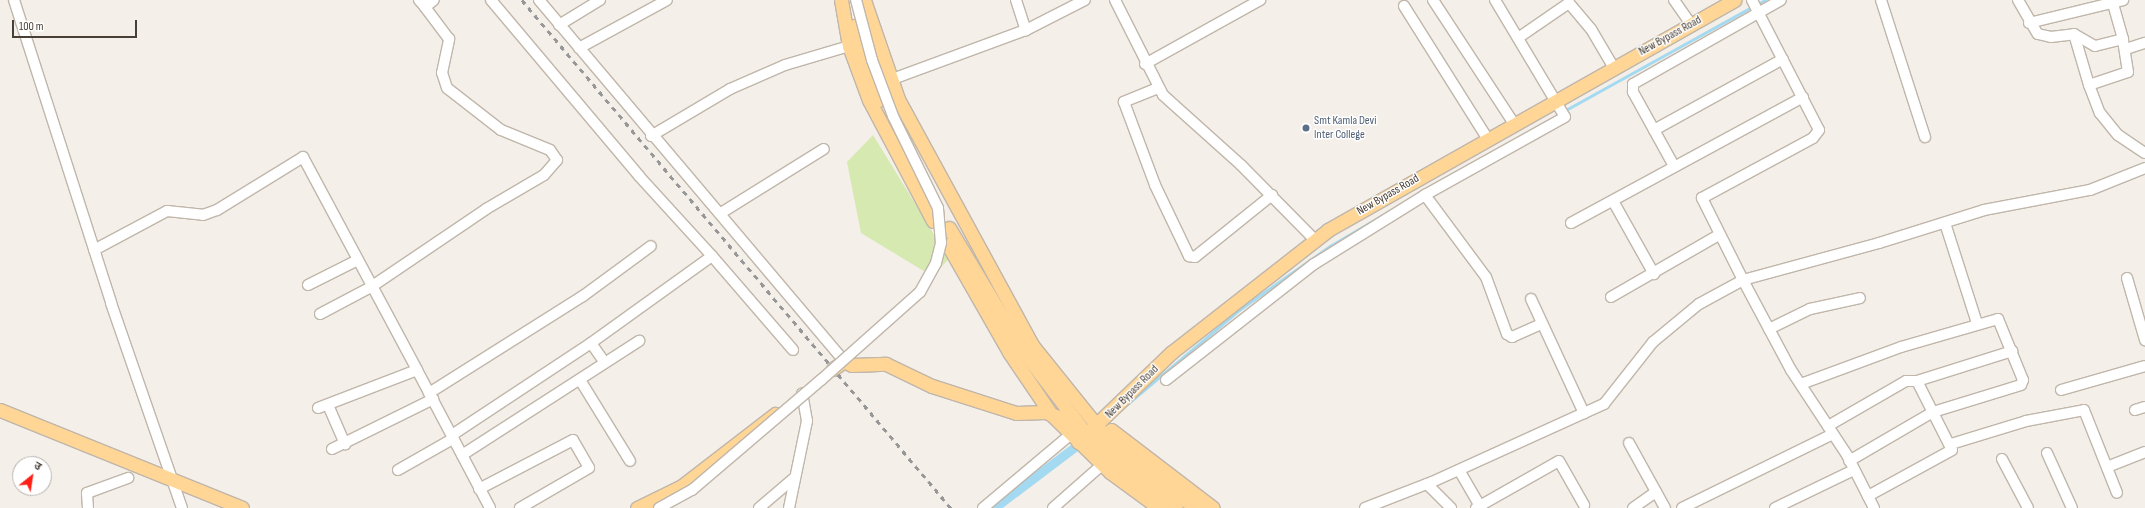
<!DOCTYPE html>
<meta charset="utf-8">
<style>
body{margin:0}
#map{position:relative;width:2145px;height:508px;overflow:hidden;background:#f4efe8;font-family:"Sofia Sans Condensed","Noto Sans Devanagari",sans-serif}
div>[style]{position:absolute}
[style*='--x']{left:calc(var(--x)*1px);top:calc(var(--y)*1px);width:calc(var(--w)*1px);rotate:calc(var(--a)*1deg)}
.green>*{inset:0;background:#d5e9b0}
.stream>*{height:2.5px;margin:-1.25px;padding:0 1.25px;transform-origin:1.25px;border-radius:1.25px;background:#a3daf2}
.canal>*{height:9px;margin:-4.5px;padding:0 4.5px;transform-origin:4.5px;border-radius:4.5px;background:#a3daf2}
.roads{filter:drop-shadow(1px 0 #c0b6aa) drop-shadow(-1px 0 #c0b6aa) drop-shadow(0 1px #c0b6aa) drop-shadow(0 -1px #c0b6aa)}
.minor>*{height:10px;margin:-5px;padding:0 5px;transform-origin:5px;border-radius:5px;background:#fff}
.major>*{height:13px;margin:-6.5px;padding:0 6.5px;transform-origin:6.5px;border-radius:6.5px;background:#ffd696}
.rail>*{height:2.5px;margin-top:-1.25px;transform-origin:0;background:repeating-linear-gradient(90deg,#979797 0 5px,transparent 0 10px)}
.bridges{filter:drop-shadow(1px 0 #c0b6aa) drop-shadow(-1px 0 #c0b6aa) drop-shadow(0 1px #c0b6aa) drop-shadow(0 -1px #c0b6aa)}
.minor-bridge>*{height:10px;margin:-5px;padding:0 5px;transform-origin:5px;border-radius:5px;background:#fff}
.dots>*{width:11px;height:11px;translate:-50% -50%;box-sizing:border-box;border:2px solid #fff;border-radius:50%}
span{translate:-50% -50%;white-space:nowrap;text-align:center;line-height:1.15;-webkit-text-stroke:3px #fff;paint-order:stroke}
.street-label{font-size:12px;color:#483f36}
.service-label{font-size:12px;color:#4e5e75}
.left{translate:0 -50%;text-align:left}
.north{position:absolute;left:12px;top:456px;width:40px;height:40px;box-sizing:border-box;background:#fff;border:1px solid #b6b2af;border-radius:50%;rotate:30deg;font-size:11px;font-weight:700;line-height:16px;text-align:center;color:#483f36}
.north::after{content:'';display:block;margin:auto;width:14px;height:18px;background:#ff1f14;clip-path:polygon(50% 0,100% 100%,50% 72%,0 100%)}
.scale{position:absolute;left:12px;top:20px;width:125px;height:18px;box-sizing:border-box;border:2px solid #483f36;border-top:0;padding-left:5px;font-size:12px;line-height:14px;white-space:nowrap;color:#483f36;-webkit-text-stroke:3px #fff;paint-order:stroke}
</style>
<div id="map">
<div class="green">
<i style="clip-path:polygon(873px 135px,949px 259px,932px 276px,861px 233px,847px 162px)"></i>
</div>
<div class="stream">
<i style="--x:1756;--y:5;--w:10;--a:-29"></i>
<i style="--x:1564;--y:111;--w:215;--a:-29"></i>
<i style="--x:1521;--y:136;--w:45;--a:-29.4"></i>
<i style="--x:1118;--y:412;--w:158;--a:-40.1"></i>
<i style="--x:1239;--y:310;--w:111;--a:-35.1"></i>
<i style="--x:1330;--y:246;--w:67;--a:-30.4"></i>
</div>
<div class="canal">
<i style="--x:994;--y:508;--w:103;--a:-37.1"></i>
</div>
<div class="roads">
<div class="minor">
<i style="--x:14;--y:0;--w:318;--a:72.2"></i>
<i style="--x:111;--y:303;--w:217;--a:70.9"></i>
<i style="--x:419;--y:0;--w:9;--a:49"></i>
<i style="--x:425;--y:7;--w:11;--a:-38"></i>
<i style="--x:491;--y:0;--w:230;--a:49.9"></i>
<i style="--x:639;--y:176;--w:108;--a:47.6"></i>
<i style="--x:712;--y:256;--w:149;--a:144.3"></i>
<i style="--x:591;--y:343;--w:24;--a:55"></i>
<i style="--x:539;--y:0;--w:473;--a:49.8"></i>
<i style="--x:1016;--y:0;--w:32;--a:72"></i>
<i style="--x:1115;--y:0;--w:106;--a:63.2"></i>
<i style="--x:1163;--y:95;--w:105;--a:41.9"></i>
<i style="--x:1241;--y:165;--w:105;--a:45.4"></i>
<i style="--x:1433;--y:0;--w:148;--a:56.8"></i>
<i style="--x:1495;--y:0;--w:136;--a:59.1"></i>
<i style="--x:1565;--y:117;--w:160;--a:150.9"></i>
<i style="--x:1425;--y:195;--w:102;--a:53.4"></i>
<i style="--x:1486;--y:277;--w:61;--a:69.8"></i>
<i style="--x:1507;--y:334;--w:6;--a:31"></i>
<i style="--x:1512;--y:337;--w:32;--a:-24"></i>
<i style="--x:1674;--y:0;--w:29;--a:55"></i>
<i style="--x:1881;--y:0;--w:144;--a:72.2"></i>
<i style="--x:2018;--y:0;--w:39;--a:60"></i>
<i style="--x:2038;--y:34;--w:13;--a:13"></i>
<i style="--x:2051;--y:37;--w:23;--a:-7"></i>
<i style="--x:2074;--y:34;--w:24;--a:30"></i>
<i style="--x:2095;--y:46;--w:29;--a:-14"></i>
<i style="--x:2123;--y:39;--w:41;--a:-105.8"></i>
<i style="--x:1404;--y:6;--w:156;--a:57.8"></i>
<i style="--x:2029;--y:23;--w:97;--a:-13.7"></i>
<i style="--x:559;--y:25;--w:48;--a:-31.4"></i>
<i style="--x:2074;--y:34;--w:53;--a:73.6"></i>
<i style="--x:2089;--y:85;--w:41;--a:-18.4"></i>
<i style="--x:2128;--y:72;--w:33;--a:-99"></i>
<i style="--x:1518;--y:38;--w:62;--a:-34.5"></i>
<i style="--x:1569;--y:3;--w:34;--a:50"></i>
<i style="--x:1591;--y:29;--w:45;--a:59.5"></i>
<i style="--x:579;--y:48;--w:100;--a:-28.6"></i>
<i style="--x:2126;--y:49;--w:20;--a:-18"></i>
<i style="--x:1145;--y:64;--w:132;--a:-29.1"></i>
<i style="--x:898;--y:77;--w:136;--a:-20.2"></i>
<i style="--x:1026;--y:30;--w:66;--a:-27"></i>
<i style="--x:2089;--y:85;--w:30;--a:69"></i>
<i style="--x:2100;--y:113;--w:28;--a:51"></i>
<i style="--x:2118;--y:135;--w:32;--a:34"></i>
<i style="--x:1158;--y:88;--w:37;--a:158"></i>
<i style="--x:1124;--y:102;--w:89;--a:69.5"></i>
<i style="--x:1155;--y:185;--w:79;--a:64.4"></i>
<i style="--x:1189;--y:256;--w:6;--a:9"></i>
<i style="--x:1195;--y:257;--w:99;--a:-38.8"></i>
<i style="--x:1654;--y:130;--w:147;--a:-28.8"></i>
<i style="--x:651;--y:136;--w:92;--a:-30.7"></i>
<i style="--x:730;--y:89;--w:60;--a:-23.6"></i>
<i style="--x:785;--y:65;--w:67;--a:-16.5"></i>
<i style="--x:1674;--y:166;--w:85;--a:-119"></i>
<i style="--x:1633;--y:92;--w:8;--a:-90"></i>
<i style="--x:1633;--y:84;--w:170;--a:-29.6"></i>
<i style="--x:1613;--y:201;--w:84;--a:60.7"></i>
<i style="--x:721;--y:213;--w:121;--a:-31.9"></i>
<i style="--x:1571;--y:223;--w:264;--a:-28.5"></i>
<i style="--x:1945;--y:223;--w:105;--a:72.3"></i>
<i style="--x:94;--y:250;--w:83;--a:-28.1"></i>
<i style="--x:167;--y:211;--w:36;--a:6"></i>
<i style="--x:203;--y:215;--w:15;--a:-20"></i>
<i style="--x:217;--y:210;--w:101;--a:-31.6"></i>
<i style="--x:303;--y:157;--w:242;--a:61.8"></i>
<i style="--x:712;--y:256;--w:124;--a:49.2"></i>
<i style="--x:2127;--y:278;--w:65;--a:73.8"></i>
<i style="--x:308;--y:285;--w:54;--a:-26.6"></i>
<i style="--x:1611;--y:297;--w:125;--a:-29.9"></i>
<i style="--x:1531;--y:299;--w:126;--a:65.1"></i>
<i style="--x:320;--y:314;--w:58;--a:-27.9"></i>
<i style="--x:371;--y:287;--w:139;--a:-34.1"></i>
<i style="--x:486;--y:209;--w:67;--a:-30.4"></i>
<i style="--x:544;--y:175;--w:20;--a:-49"></i>
<i style="--x:557;--y:160;--w:12;--a:-125"></i>
<i style="--x:550;--y:150;--w:53;--a:-157.8"></i>
<i style="--x:501;--y:130;--w:68;--a:-142.1"></i>
<i style="--x:447;--y:88;--w:16;--a:-108"></i>
<i style="--x:442;--y:73;--w:35;--a:-78"></i>
<i style="--x:449;--y:39;--w:40;--a:-127"></i>
<i style="--x:1769;--y:329;--w:46;--a:-26"></i>
<i style="--x:1810;--y:309;--w:51;--a:-12.4"></i>
<i style="--x:580;--y:380;--w:95;--a:58.3"></i>
<i style="--x:1166;--y:380;--w:188;--a:-38.1"></i>
<i style="--x:1314;--y:264;--w:131;--a:-31.9"></i>
<i style="--x:1917;--y:381;--w:100;--a:-17.5"></i>
<i style="--x:1801;--y:384;--w:107;--a:-20.3"></i>
<i style="--x:1901;--y:347;--w:101;--a:-16.1"></i>
<i style="--x:1998;--y:319;--w:66;--a:67.7"></i>
<i style="--x:2023;--y:380;--w:5;--a:112"></i>
<i style="--x:2021;--y:385;--w:92;--a:162.9"></i>
<i style="--x:1933;--y:412;--w:97;--a:149.7"></i>
<i style="--x:2061;--y:390;--w:87;--a:-15.9"></i>
<i style="--x:429;--y:393;--w:182;--a:-32.2"></i>
<i style="--x:583;--y:296;--w:84;--a:-36.3"></i>
<i style="--x:328;--y:405;--w:43;--a:66.4"></i>
<i style="--x:318;--y:408;--w:106;--a:-21"></i>
<i style="--x:417;--y:370;--w:156;--a:62.1"></i>
<i style="--x:2135;--y:410;--w:10;--a:-17"></i>
<i style="--x:1828;--y:426;--w:90;--a:-30"></i>
<i style="--x:1906;--y:381;--w:11;--a:0"></i>
<i style="--x:1917;--y:381;--w:77;--a:63.1"></i>
<i style="--x:1952;--y:450;--w:96;--a:151.3"></i>
<i style="--x:452;--y:435;--w:167;--a:-33.5"></i>
<i style="--x:1629;--y:443;--w:74;--a:61"></i>
<i style="--x:1951;--y:444;--w:78;--a:-17"></i>
<i style="--x:2026;--y:421;--w:59;--a:-10.7"></i>
<i style="--x:2084;--y:410;--w:89;--a:68.3"></i>
<i style="--x:332;--y:449;--w:113;--a:-26.3"></i>
<i style="--x:2047;--y:453;--w:60;--a:65.6"></i>
<i style="--x:462;--y:455;--w:211;--a:-32.8"></i>
<i style="--x:2002;--y:459;--w:55;--a:62"></i>
<i style="--x:2107;--y:467;--w:41;--a:-21.5"></i>
<i style="--x:398;--y:470;--w:64;--a:-29.7"></i>
<i style="--x:1459;--y:470;--w:44;--a:59.9"></i>
<i style="--x:1427;--y:484;--w:34;--a:45"></i>
<i style="--x:479;--y:489;--w:106;--a:-27.5"></i>
<i style="--x:573;--y:440;--w:32;--a:60"></i>
<i style="--x:589;--y:468;--w:80;--a:149.9"></i>
<i style="--x:88;--y:508;--w:15;--a:-94"></i>
<i style="--x:87;--y:493;--w:44;--a:-20.1"></i>
<i style="--x:759;--y:508;--w:45;--a:-40.5"></i>
<i style="--x:789;--y:508;--w:89;--a:-78.3"></i>
<i style="--x:807;--y:421;--w:28;--a:-100"></i>
<i style="--x:983;--y:508;--w:123;--a:-40"></i>
<i style="--x:1053;--y:508;--w:65;--a:-41.3"></i>
<i style="--x:1365;--y:508;--w:72;--a:-21.2"></i>
<i style="--x:1432;--y:482;--w:189;--a:-24.4"></i>
<i style="--x:1604;--y:404;--w:79;--a:-51.7"></i>
<i style="--x:1653;--y:342;--w:60;--a:-39.6"></i>
<i style="--x:1699;--y:304;--w:50;--a:-28.6"></i>
<i style="--x:1743;--y:280;--w:92;--a:-116.6"></i>
<i style="--x:1702;--y:198;--w:126;--a:-28.4"></i>
<i style="--x:1813;--y:138;--w:10;--a:-53"></i>
<i style="--x:1819;--y:130;--w:146;--a:-117.3"></i>
<i style="--x:1476;--y:508;--w:95;--a:-29.5"></i>
<i style="--x:1559;--y:461;--w:51;--a:60.4"></i>
<i style="--x:1633;--y:508;--w:28;--a:-35"></i>
<i style="--x:1682;--y:508;--w:168;--a:-26.1"></i>
<i style="--x:1775;--y:508;--w:88;--a:-25.7"></i>
<i style="--x:1874;--y:508;--w:59;--a:-117"></i>
<i style="--x:1847;--y:455;--w:102;--a:-123.4"></i>
<i style="--x:1791;--y:370;--w:102;--a:-118.1"></i>
<i style="--x:1743;--y:280;--w:141;--a:-15.2"></i>
<i style="--x:1879;--y:243;--w:110;--a:-17.4"></i>
<i style="--x:1984;--y:210;--w:108;--a:-10.7"></i>
<i style="--x:2090;--y:190;--w:59;--a:-21.8"></i>
</div>
<div class="major">
<i style="--x:841;--y:0;--w:47;--a:80.1"></i>
<i style="--x:849;--y:46;--w:58;--a:69.7"></i>
<i style="--x:869;--y:100;--w:137;--a:62.1"></i>
<i style="--x:864;--y:0;--w:105;--a:71"></i>
<i style="--x:898;--y:99;--w:280;--a:61.4"></i>
<i style="--x:1032;--y:345;--w:118;--a:51.2"></i>
<i style="--x:1106;--y:437;--w:30;--a:44"></i>
<i style="--x:1128;--y:458;--w:84;--a:36.3"></i>
<i style="--x:854;--y:26;--w:78;--a:72"></i>
<i style="--x:949;--y:228;--w:144;--a:59"></i>
<i style="--x:1023;--y:351;--w:104;--a:52.8"></i>
<i style="--x:1086;--y:434;--w:37;--a:44"></i>
<i style="--x:1113;--y:460;--w:79;--a:37.3"></i>
<i style="--x:948;--y:245;--w:123;--a:60.3"></i>
<i style="--x:1009;--y:352;--w:75;--a:55.9"></i>
<i style="--x:1051;--y:414;--w:83;--a:44.5"></i>
<i style="--x:1110;--y:472;--w:61;--a:36.3"></i>
<i style="--x:833;--y:369;--w:14;--a:-36"></i>
<i style="--x:844;--y:361;--w:9;--a:27"></i>
<i style="--x:852;--y:365;--w:34;--a:-2"></i>
<i style="--x:886;--y:364;--w:51;--a:25.6"></i>
<i style="--x:932;--y:386;--w:88;--a:17.8"></i>
<i style="--x:1016;--y:413;--w:29;--a:-2"></i>
<i style="--x:1045;--y:412;--w:35;--a:20"></i>
<i style="--x:0;--y:410;--w:261;--a:22"></i>
<i style="--x:1111;--y:430;--w:128;--a:37.4"></i>
<i style="--x:1078;--y:442;--w:130;--a:-43.8"></i>
<i style="--x:1172;--y:352;--w:198;--a:-38"></i>
<i style="--x:1328;--y:230;--w:467;--a:-29.5"></i>
<i style="--x:637;--y:508;--w:50;--a:-26.1"></i>
<i style="--x:682;--y:486;--w:118;--a:-37.7"></i>
</div>
</div>
<div class="rail">
<i style="--x:522;--y:0;--w:665;--a:49.82"></i>
</div>
<div class="bridges">
<div class="minor-bridge">
<i style="--x:659;--y:508;--w:38;--a:-29"></i>
<i style="--x:692;--y:490;--w:170;--a:-40.5"></i>
<i style="--x:821;--y:380;--w:132;--a:-41.6"></i>
<i style="--x:920;--y:292;--w:33;--a:-61"></i>
<i style="--x:936;--y:263;--w:21;--a:-76"></i>
<i style="--x:941;--y:243;--w:35;--a:-95"></i>
<i style="--x:938;--y:208;--w:102;--a:-116.1"></i>
<i style="--x:893;--y:116;--w:60;--a:-110.6"></i>
<i style="--x:872;--y:60;--w:62;--a:-104.9"></i>
</div>
</div>
<div class="dots">
<i style="left:1306px;top:128px;background:#5c6f8a"></i>
</div>
<div class="street-label">
<span style="left:1670px;top:36px;rotate:-29deg">New Bypass Road</span>
<span style="left:1388px;top:195px;rotate:-30deg">New Bypass Road</span>
<span style="left:1132px;top:392px;rotate:-45deg">New Bypass Road</span>
</div>
<div class="service-label">
<span class="left" style="left:1314px;top:128px">Smt Kamla Devi<br>Inter College</span>
</div>
<div class="north">उ</div>
<div class="scale">100 m</div>
</div>
